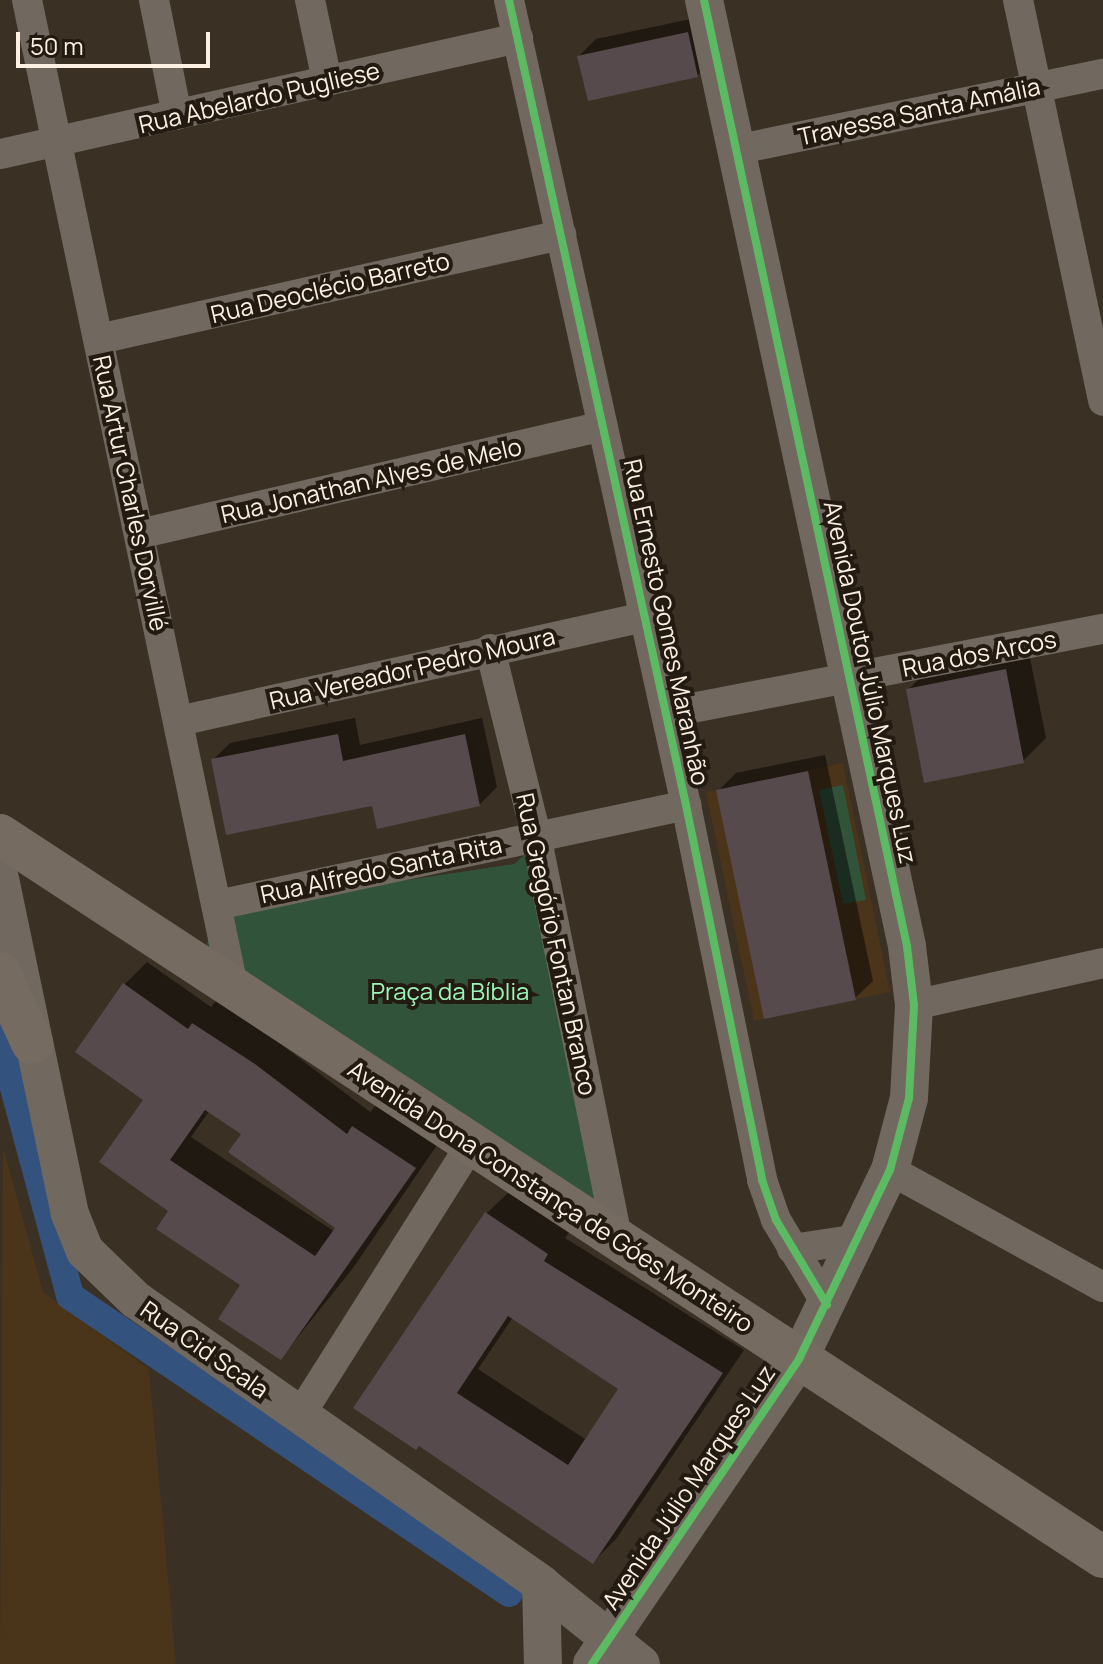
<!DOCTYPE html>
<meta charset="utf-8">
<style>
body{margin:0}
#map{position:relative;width:1103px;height:1664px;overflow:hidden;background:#3a3023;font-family:Manrope,sans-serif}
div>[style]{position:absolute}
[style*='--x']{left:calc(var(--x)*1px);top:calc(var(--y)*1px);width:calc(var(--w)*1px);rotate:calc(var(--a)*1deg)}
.built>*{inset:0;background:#4a351a}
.green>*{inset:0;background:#31533a}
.shadow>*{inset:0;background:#0007}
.canal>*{height:28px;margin:-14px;padding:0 14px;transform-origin:14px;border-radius:14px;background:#34527e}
.building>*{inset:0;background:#574a4d}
.minor>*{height:30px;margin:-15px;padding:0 15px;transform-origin:15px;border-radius:15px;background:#716860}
.tertiary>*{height:38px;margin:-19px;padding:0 19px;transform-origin:19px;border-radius:19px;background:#716860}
.secondary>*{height:42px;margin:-21px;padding:0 21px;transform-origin:21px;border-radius:21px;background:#756b60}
.cycleway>*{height:8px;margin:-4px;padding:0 4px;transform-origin:4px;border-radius:4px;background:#5cba63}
span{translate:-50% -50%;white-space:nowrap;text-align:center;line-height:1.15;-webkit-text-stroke:8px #231b11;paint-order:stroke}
.street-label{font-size:24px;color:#fcf0e2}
.park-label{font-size:24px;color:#9bf5b8}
.scale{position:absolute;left:16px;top:32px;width:194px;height:36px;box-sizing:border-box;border:4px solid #fcf0e2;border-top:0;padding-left:10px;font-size:24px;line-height:28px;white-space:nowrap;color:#fcf0e2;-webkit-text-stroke:6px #231b11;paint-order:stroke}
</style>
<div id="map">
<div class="built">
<i style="clip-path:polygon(843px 763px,890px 992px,754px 1021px,706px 792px)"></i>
<i style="clip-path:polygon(3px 1147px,43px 1292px,149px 1369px,176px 1664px,0 1664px)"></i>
</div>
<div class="green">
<i style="clip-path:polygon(843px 785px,866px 900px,843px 904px,819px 790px)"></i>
<i style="clip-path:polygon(537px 844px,618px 1240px,202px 966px,215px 909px,514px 864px)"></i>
</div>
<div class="shadow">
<i style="clip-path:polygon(705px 16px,714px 58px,697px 76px,579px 56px,596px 39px)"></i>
<i style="clip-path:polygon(1028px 648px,1046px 738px,1023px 761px,908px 690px,931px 667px)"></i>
<i style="clip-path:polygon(355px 718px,360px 745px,482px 718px,497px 787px,480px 804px,373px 804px,213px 760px,230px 743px)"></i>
<i style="clip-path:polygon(825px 755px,873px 981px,855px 998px,719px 790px,736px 773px)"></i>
<i style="clip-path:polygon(evenodd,147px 962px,211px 1007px,216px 1001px,278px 1042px,370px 1112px,376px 1105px,437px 1145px,353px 1268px,281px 1358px,242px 1285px,170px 1210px,125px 984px,147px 962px,210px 1110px,244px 1133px,337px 1227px,335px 1232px,191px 1137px,210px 1110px)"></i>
<i style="clip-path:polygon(evenodd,510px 1191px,570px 1231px,565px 1238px,744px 1350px,616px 1539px,593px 1562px,419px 1444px,355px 1408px,487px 1213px,510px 1191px,513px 1317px,621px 1388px,585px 1439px,478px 1369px,513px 1317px)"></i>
</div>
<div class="canal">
<i style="--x:0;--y:1036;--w:269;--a:74.9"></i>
<i style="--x:70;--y:1296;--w:530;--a:34.08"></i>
</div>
<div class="building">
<i style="clip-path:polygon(688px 32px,698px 77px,588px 101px,577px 56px)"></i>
<i style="clip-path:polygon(1006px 669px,1024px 763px,924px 783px,906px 689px)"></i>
<i style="clip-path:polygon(338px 734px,343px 761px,465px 734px,480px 806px,377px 829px,372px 806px,226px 835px,211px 759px)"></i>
<i style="clip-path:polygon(808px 771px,856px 1000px,764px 1019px,716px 790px)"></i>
<i style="clip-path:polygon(evenodd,123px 983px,188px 1029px,192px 1023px,255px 1064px,347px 1134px,352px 1126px,416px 1168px,281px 1360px,218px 1319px,240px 1285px,156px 1229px,168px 1211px,99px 1162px,143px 1100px,75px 1052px,123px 983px,205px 1110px,241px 1134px,228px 1152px,335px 1228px,315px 1256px,170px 1160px,205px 1110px)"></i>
<i style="clip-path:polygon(evenodd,485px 1212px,548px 1254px,544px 1261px,723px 1373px,593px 1564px,419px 1446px,416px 1450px,353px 1408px,485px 1212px,508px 1316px,618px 1389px,568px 1465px,457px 1393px,508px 1316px)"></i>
</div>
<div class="minor">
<i style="--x:27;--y:0;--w:1007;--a:78.2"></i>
<i style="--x:154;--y:0;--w:117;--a:78.7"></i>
<i style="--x:310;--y:0;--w:83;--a:78.1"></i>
<i style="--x:509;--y:0;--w:824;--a:77.6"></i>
<i style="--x:686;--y:805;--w:383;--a:78.5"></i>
<i style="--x:762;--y:1180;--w:42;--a:70.7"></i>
<i style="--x:776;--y:1220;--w:99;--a:59"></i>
<i style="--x:1018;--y:0;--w:410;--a:78"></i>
<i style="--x:735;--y:150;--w:376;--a:-11.7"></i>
<i style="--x:0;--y:154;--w:531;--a:-12.62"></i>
<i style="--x:99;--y:339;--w:474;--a:-12.7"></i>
<i style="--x:139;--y:534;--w:476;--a:-13.1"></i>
<i style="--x:490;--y:649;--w:192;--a:76.1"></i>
<i style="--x:536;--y:835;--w:413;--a:78.6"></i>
<i style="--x:666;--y:713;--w:445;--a:-10.9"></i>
<i style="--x:179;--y:721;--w:477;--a:-12.6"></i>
<i style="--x:217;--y:905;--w:480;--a:-12"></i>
<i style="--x:914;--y:1005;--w:194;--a:-12.5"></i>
<i style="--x:890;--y:1170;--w:243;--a:28.8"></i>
<i style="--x:792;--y:1249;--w:67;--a:-8.6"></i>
<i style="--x:300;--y:1415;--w:320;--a:-57.7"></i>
</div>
<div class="tertiary">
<i style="--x:0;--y:879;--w:342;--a:78.2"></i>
<i style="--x:70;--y:1214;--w:40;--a:68"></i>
<i style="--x:85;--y:1251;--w:71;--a:43.9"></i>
<i style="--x:136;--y:1300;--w:495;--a:35"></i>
<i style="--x:541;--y:1584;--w:128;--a:38.7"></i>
<i style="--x:541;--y:1584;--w:80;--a:88.6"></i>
<i style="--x:592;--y:1664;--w:369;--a:-55.8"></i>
<i style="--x:799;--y:1359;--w:210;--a:-64.3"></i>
<i style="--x:890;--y:1170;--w:74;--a:-75.2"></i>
<i style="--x:909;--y:1098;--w:93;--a:-86.9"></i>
<i style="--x:914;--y:1005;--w:59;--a:-96.8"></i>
<i style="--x:907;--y:946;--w:968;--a:-102.11"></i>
</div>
<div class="secondary">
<i style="--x:0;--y:835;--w:1318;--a:33.21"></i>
<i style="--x:0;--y:973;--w:77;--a:65.4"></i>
</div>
<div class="cycleway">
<i style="--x:509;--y:0;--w:824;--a:77.6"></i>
<i style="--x:686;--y:805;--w:383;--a:78.5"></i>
<i style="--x:762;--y:1180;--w:42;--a:70.7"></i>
<i style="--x:776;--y:1220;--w:99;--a:59"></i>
<i style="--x:592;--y:1664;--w:369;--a:-55.8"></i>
<i style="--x:799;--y:1359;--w:210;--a:-64.3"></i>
<i style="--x:890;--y:1170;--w:74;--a:-75.2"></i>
<i style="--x:909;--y:1098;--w:93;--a:-86.9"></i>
<i style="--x:914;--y:1005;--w:59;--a:-96.8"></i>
<i style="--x:907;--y:946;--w:968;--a:-102.11"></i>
</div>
<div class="street-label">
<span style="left:259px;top:97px;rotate:-13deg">Rua Abelardo Pugliese</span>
<span style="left:919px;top:111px;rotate:-12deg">Travessa Santa Amália</span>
<span style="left:330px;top:287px;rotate:-13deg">Rua Deoclécio Barreto</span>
<span style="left:371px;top:480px;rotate:-13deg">Rua Jonathan Alves de Melo</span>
<span style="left:131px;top:493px;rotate:78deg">Rua Artur Charles Dorvillé</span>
<span style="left:667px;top:622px;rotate:78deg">Rua Ernesto Gomes Maranhão</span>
<span style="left:979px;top:653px;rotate:-11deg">Rua dos Arcos</span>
<span style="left:412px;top:668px;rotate:-13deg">Rua Vereador Pedro Moura</span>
<span style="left:871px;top:682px;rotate:78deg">Avenida Doutor Júlio Marques Luz</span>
<span style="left:381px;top:869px;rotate:-12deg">Rua Alfredo Santa Rita</span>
<span style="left:557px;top:944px;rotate:78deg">Rua Gregório Fontan Branco</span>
<span style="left:551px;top:1196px;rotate:33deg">Avenida Dona Constança de Góes Monteiro</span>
<span style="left:205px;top:1349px;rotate:35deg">Rua Cid Scala</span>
<span style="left:688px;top:1487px;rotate:-56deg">Avenida Júlio Marques Luz</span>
</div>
<div class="park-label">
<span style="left:450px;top:991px">Praça da Bíblia</span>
</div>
<div class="scale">50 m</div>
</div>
